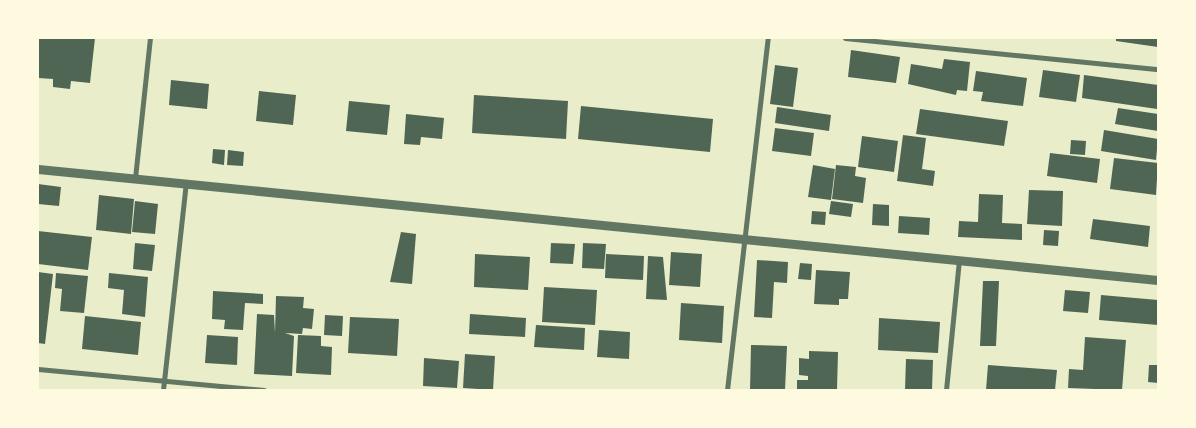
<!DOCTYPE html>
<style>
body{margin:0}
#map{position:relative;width:1196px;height:428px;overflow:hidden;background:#e9edc9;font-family:"Alegreya Sans",sans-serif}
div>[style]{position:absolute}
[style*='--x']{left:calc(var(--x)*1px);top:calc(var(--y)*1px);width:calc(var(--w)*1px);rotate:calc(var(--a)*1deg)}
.building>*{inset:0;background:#4f6655}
.minor>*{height:5px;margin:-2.5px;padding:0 2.5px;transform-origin:2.5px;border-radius:2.5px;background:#617663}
.tertiary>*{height:9px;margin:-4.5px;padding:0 4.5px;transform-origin:4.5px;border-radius:4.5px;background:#617663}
span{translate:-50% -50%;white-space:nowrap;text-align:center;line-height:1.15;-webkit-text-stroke:5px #fefae0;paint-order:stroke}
.frame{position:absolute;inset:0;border:39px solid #fefae0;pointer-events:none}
</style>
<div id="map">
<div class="building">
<i style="clip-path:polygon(39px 38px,95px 38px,90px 83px,71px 81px,70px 89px,53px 87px,53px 79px,38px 78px)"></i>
<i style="clip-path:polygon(1116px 38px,1158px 38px,1158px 47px,1116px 41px)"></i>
<i style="clip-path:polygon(851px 50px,900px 57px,896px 83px,848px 77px)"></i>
<i style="clip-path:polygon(944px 59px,970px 62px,967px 91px,957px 90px,956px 95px,908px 84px,911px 64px,942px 69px)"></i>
<i style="clip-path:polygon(775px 65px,798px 68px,793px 107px,770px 104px)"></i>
<i style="clip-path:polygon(1043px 70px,1080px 75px,1076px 102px,1039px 97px)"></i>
<i style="clip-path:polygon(976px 71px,1027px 78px,1023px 106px,981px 101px,983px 92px,973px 91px)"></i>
<i style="clip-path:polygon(1084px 75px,1158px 85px,1157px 109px,1082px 98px)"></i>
<i style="clip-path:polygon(171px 80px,209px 84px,207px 109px,169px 105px)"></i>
<i style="clip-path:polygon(259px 91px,296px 95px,293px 125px,256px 121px)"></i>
<i style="clip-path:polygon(474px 95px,568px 101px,566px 139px,472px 133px)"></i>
<i style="clip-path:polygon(349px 101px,390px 105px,387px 135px,346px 131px)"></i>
<i style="clip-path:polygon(581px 106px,713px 119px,710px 152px,578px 139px)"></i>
<i style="clip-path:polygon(777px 107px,831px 115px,829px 131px,775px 123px)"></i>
<i style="clip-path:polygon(1118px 108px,1158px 114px,1158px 131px,1115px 124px)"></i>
<i style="clip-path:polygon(920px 109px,1008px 121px,1004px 146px,916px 134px)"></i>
<i style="clip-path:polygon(406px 114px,444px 118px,442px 139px,421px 137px,420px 145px,404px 144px)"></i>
<i style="clip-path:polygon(775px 128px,814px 133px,811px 156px,772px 151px)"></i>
<i style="clip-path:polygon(1104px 130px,1158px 139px,1156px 160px,1101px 151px)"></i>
<i style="clip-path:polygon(903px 135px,926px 138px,922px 169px,935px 171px,933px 186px,897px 181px)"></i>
<i style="clip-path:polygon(862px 136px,898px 141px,894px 172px,858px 167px)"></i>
<i style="clip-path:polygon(1071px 140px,1086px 141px,1085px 155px,1070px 154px)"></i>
<i style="clip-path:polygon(213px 149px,225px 150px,224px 165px,212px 163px)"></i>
<i style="clip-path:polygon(228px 150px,244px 152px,243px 166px,227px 165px)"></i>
<i style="clip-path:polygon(1050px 153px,1100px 159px,1097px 183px,1047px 176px)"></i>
<i style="clip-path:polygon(1114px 158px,1158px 163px,1156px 195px,1110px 189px)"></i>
<i style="clip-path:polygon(813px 165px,835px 169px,831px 200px,808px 197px)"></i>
<i style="clip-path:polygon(836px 165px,856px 167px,855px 176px,866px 178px,863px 203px,832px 199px)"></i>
<i style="clip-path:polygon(38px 184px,61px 187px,59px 206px,38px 204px)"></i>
<i style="clip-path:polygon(1029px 190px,1063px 191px,1062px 226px,1027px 224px)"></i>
<i style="clip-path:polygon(979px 194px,1003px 195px,1002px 223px,1022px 224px,1022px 240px,958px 237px,959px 221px,978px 222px)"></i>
<i style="clip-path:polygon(99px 195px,134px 199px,131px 234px,96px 230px)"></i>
<i style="clip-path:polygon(135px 201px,158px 204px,155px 234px,132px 232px)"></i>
<i style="clip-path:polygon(831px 201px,853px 204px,851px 217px,829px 214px)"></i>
<i style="clip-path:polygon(873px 204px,889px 205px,889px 226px,872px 225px)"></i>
<i style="clip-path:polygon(812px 211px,826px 212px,825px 225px,811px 224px)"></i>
<i style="clip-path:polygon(899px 216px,930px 218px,929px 235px,898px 233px)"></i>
<i style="clip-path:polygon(1093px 219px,1150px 226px,1148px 247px,1090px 239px)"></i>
<i style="clip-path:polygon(1044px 230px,1059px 231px,1058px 246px,1043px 245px)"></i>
<i style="clip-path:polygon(38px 231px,92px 237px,88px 270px,38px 264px)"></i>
<i style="clip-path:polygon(401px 232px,416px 234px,412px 284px,390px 282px)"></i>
<i style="clip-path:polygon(135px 243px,155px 245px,152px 271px,133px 269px)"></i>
<i style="clip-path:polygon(551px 243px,575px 244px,573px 264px,550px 263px)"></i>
<i style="clip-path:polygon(583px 243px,606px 244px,604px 269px,582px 268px)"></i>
<i style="clip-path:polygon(671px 252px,702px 254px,700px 287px,669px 285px)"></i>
<i style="clip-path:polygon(475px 254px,530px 257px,528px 290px,474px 287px)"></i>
<i style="clip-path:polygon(606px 254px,644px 256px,643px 280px,605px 278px)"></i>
<i style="clip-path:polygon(648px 256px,663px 257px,667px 300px,646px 299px)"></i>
<i style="clip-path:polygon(757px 260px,788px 262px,787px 283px,774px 282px,772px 318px,754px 317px)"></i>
<i style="clip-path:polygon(800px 263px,812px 264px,811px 280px,798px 279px)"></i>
<i style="clip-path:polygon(816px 270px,850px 272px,848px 299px,839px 299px,839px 305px,814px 304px)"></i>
<i style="clip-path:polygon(38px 272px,53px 274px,45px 344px,38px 343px)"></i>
<i style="clip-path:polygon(56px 273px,88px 276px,84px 313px,60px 311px,62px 289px,55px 288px)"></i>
<i style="clip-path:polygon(109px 273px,148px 277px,145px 317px,122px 314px,124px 290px,108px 288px)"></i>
<i style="clip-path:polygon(983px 281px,999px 281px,996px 346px,980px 346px)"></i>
<i style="clip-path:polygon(544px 287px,597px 290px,595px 325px,542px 322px)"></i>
<i style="clip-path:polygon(1065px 290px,1090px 292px,1088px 313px,1063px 311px)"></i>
<i style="clip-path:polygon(213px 291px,263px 294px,263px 304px,245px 303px,243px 330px,224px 329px,225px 320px,212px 319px)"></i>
<i style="clip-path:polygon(1101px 295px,1158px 300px,1158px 325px,1099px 320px)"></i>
<i style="clip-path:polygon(276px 296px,304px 297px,303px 308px,314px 309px,312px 329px,303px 328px,302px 334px,285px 333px,294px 336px,292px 376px,254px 374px,257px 314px,274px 315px,275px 333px)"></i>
<i style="clip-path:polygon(681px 303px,724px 306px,722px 343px,679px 340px)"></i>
<i style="clip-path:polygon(470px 314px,526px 318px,525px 337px,469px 334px)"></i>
<i style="clip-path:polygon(325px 315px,343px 316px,342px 336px,324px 335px)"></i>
<i style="clip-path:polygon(85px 316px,141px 322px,138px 355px,82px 349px)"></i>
<i style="clip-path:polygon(350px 317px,399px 319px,397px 356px,348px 353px)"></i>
<i style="clip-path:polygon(879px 318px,940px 322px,938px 353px,878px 350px)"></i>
<i style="clip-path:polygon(536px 325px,585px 328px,584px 350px,534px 347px)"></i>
<i style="clip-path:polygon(599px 330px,630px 332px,629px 359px,597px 357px)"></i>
<i style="clip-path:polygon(207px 335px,238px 337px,237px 365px,205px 363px)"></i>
<i style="clip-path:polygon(298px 335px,321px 336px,321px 346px,332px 347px,331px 375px,296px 373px)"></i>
<i style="clip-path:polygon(1085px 337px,1126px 340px,1122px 390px,1068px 388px,1069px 369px,1083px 370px)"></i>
<i style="clip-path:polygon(751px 345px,787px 346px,785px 390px,750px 390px)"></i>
<i style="clip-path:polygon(809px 351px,838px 352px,837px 390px,797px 390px,797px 380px,808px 380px,808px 376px,799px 375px,799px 358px,809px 359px)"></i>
<i style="clip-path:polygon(465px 354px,495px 356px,493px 390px,463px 388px)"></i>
<i style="clip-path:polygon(424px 358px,459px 361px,457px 388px,423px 386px)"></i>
<i style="clip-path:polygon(906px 359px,933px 360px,932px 390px,905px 390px)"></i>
<i style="clip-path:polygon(988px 365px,1057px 370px,1055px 390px,986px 390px)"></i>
<i style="clip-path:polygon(1149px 365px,1158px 365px,1158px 383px,1148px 382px)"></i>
</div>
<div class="minor">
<i style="--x:845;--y:38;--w:315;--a:5.7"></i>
<i style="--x:135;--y:178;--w:141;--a:-83.9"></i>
<i style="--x:38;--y:369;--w:227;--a:5.3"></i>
<i style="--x:163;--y:390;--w:208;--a:-83.7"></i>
<i style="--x:727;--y:390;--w:354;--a:-83.4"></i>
<i style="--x:946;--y:390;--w:131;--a:-84.3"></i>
</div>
<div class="tertiary">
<i style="--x:38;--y:169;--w:1125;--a:5.66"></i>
</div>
<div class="frame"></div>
</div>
